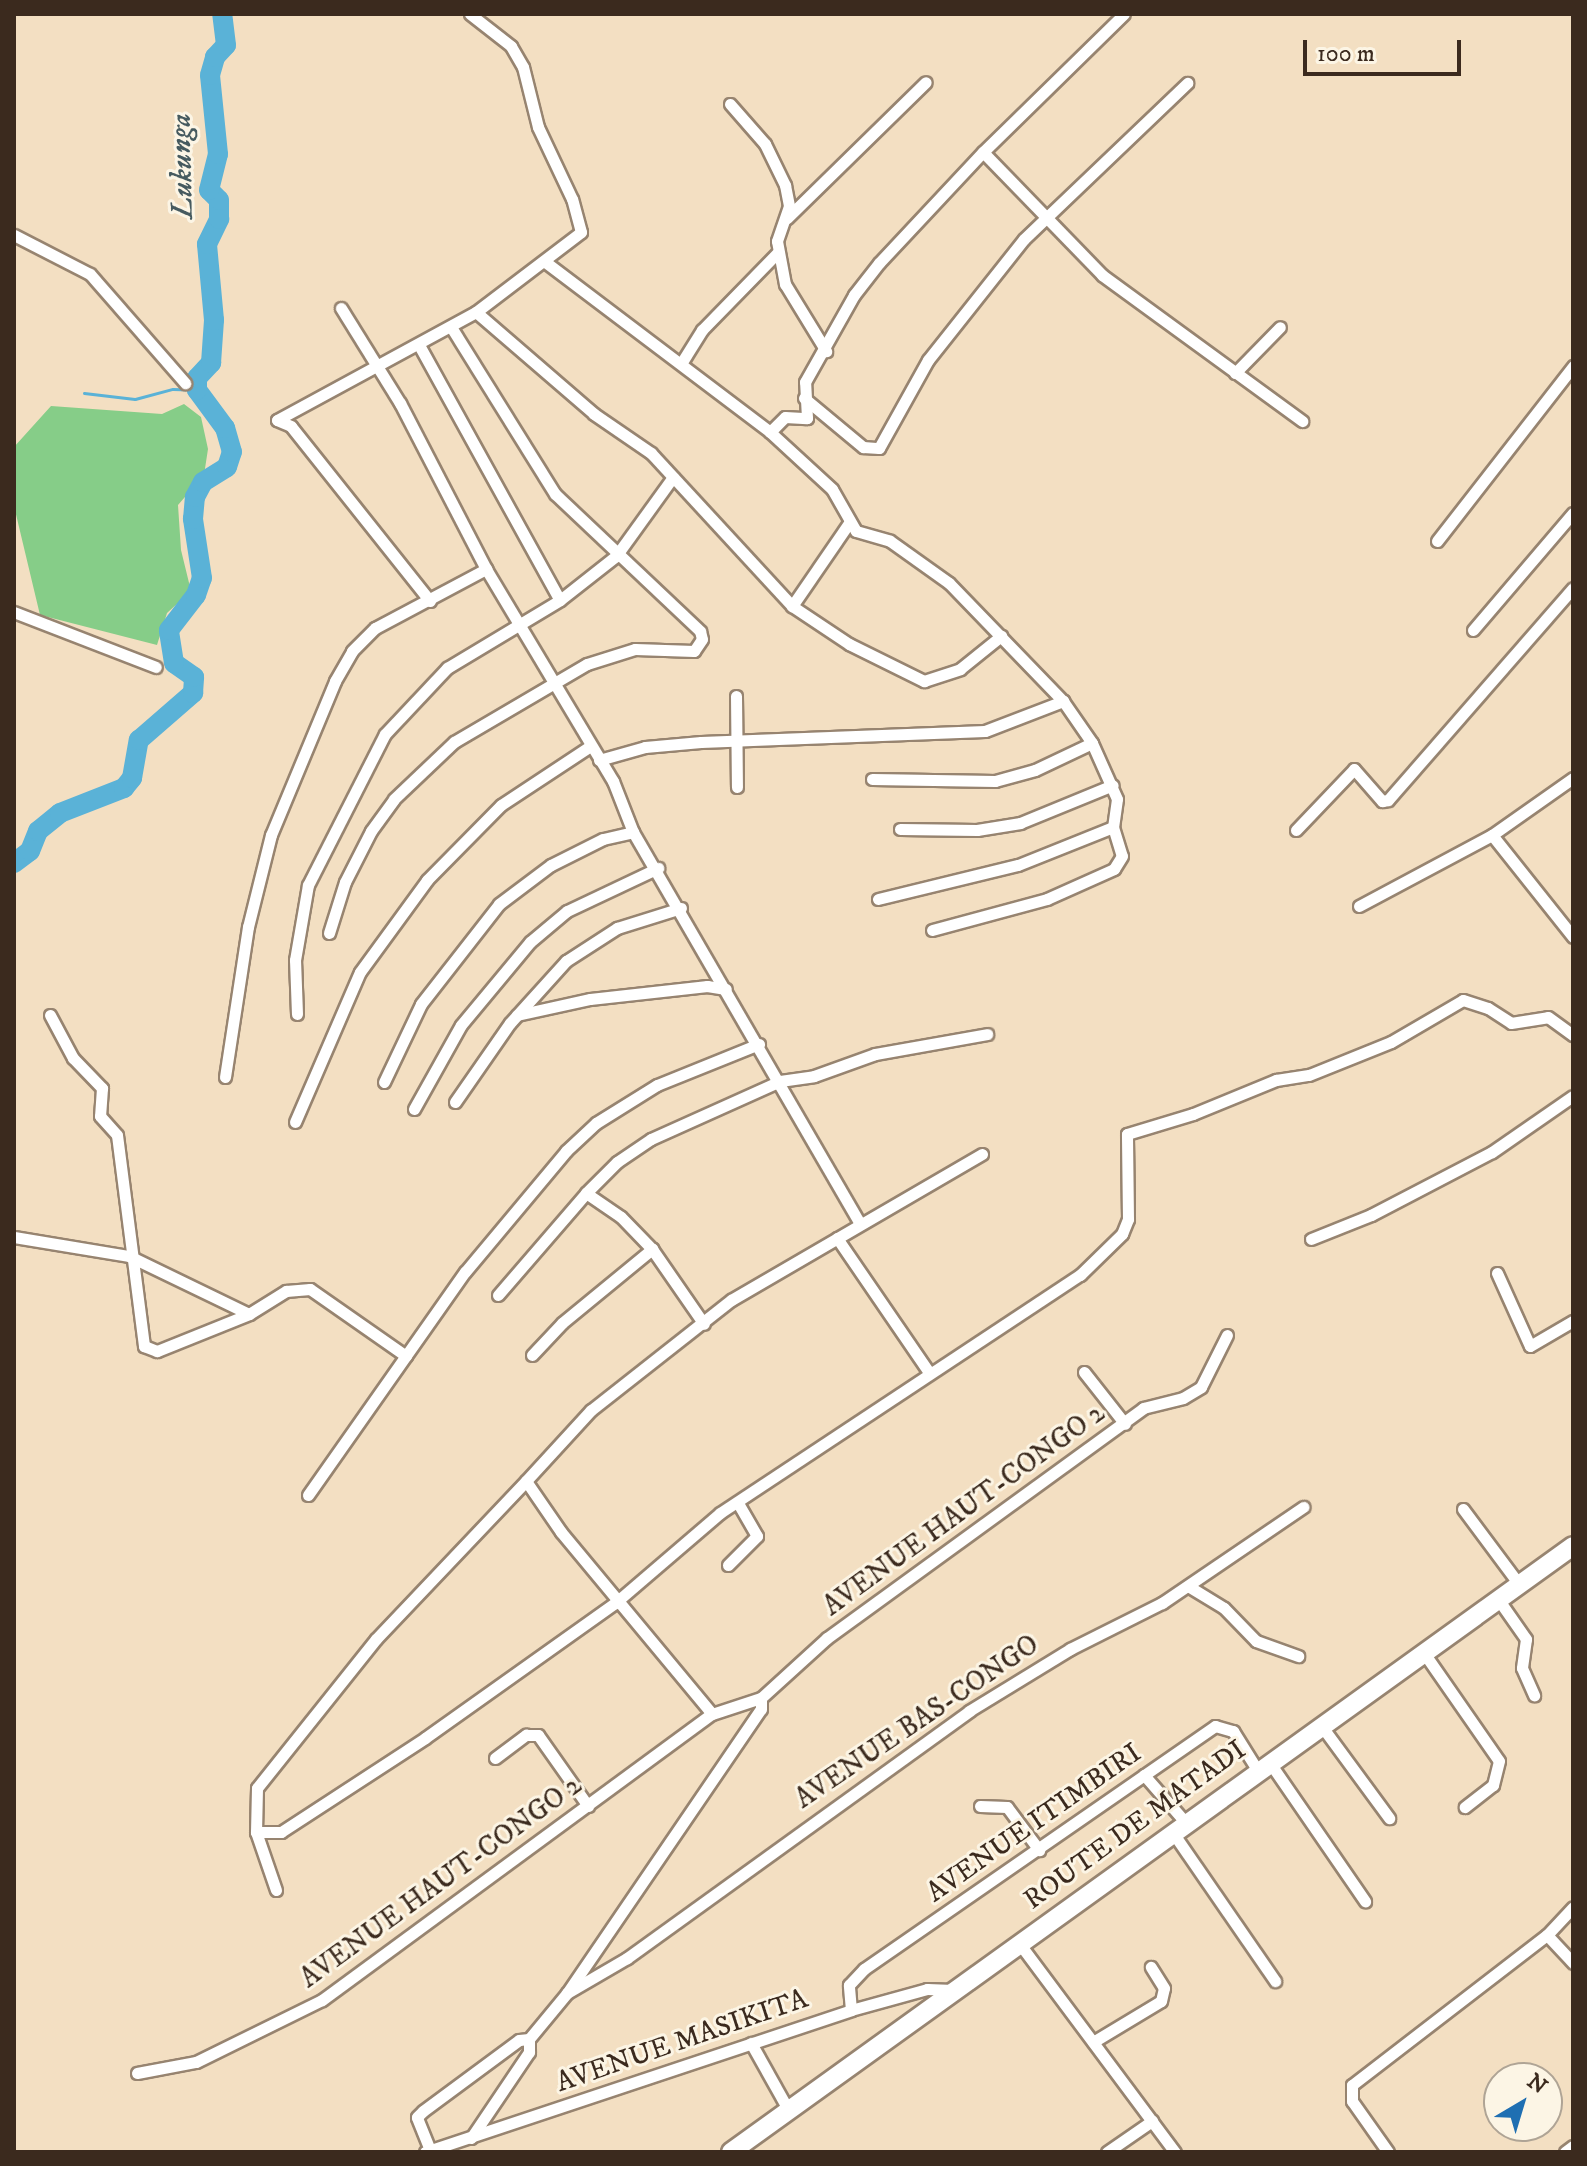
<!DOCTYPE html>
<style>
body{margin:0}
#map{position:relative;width:1587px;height:2166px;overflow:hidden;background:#f3dfc2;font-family:"IM FELL DW Pica",serif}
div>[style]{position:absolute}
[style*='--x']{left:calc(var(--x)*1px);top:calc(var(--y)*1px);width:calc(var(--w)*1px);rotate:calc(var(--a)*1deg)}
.green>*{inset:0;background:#86cd88}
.stream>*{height:3px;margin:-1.5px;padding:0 1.5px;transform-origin:1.5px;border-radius:1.5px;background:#5ab2d7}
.river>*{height:20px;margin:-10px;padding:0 10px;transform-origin:10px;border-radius:10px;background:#5ab2d7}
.roads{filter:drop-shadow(2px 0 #978470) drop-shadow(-2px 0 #978470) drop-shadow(0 2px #978470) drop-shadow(0 -2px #978470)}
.street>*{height:11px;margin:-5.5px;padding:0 5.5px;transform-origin:5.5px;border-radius:5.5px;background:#fff}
.primary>*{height:18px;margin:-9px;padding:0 9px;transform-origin:9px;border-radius:9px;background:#fff}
span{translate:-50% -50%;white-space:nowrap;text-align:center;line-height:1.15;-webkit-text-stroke:6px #fcf5e5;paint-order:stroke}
.street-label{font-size:28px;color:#3b2a1e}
.water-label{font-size:30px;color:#465a5f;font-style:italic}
.frame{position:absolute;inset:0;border:16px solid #3b2a1e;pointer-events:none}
.north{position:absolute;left:1483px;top:2062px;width:80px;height:80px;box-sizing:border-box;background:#fcf5e5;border:2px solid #afa495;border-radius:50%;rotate:38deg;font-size:22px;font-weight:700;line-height:32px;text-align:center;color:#3b2a1e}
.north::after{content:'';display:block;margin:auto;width:28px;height:36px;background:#1f6fb2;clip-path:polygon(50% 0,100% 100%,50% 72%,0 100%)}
.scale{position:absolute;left:1303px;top:40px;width:158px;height:36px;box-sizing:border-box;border:4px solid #3b2a1e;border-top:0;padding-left:10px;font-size:24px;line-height:28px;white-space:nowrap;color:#3b2a1e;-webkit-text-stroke:6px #fcf5e5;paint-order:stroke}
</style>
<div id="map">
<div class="green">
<i style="clip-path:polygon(184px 404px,201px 417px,208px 449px,204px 475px,178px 505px,181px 550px,191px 591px,167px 613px,157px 645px,40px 615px,14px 506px,14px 447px,51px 406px,162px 414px)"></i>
</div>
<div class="stream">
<i style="--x:84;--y:393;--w:51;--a:6.7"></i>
<i style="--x:135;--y:399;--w:39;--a:-15"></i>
<i style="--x:173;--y:389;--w:24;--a:2"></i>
</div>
<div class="river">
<i style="--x:14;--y:863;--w:20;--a:-37"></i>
<i style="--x:30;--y:851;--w:22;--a:-68"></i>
<i style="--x:38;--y:831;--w:28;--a:-39"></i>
<i style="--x:60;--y:813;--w:69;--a:-21.3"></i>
<i style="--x:124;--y:788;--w:13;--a:-51"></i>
<i style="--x:132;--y:778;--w:39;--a:-80"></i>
<i style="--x:139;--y:740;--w:72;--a:-41"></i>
<i style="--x:193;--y:693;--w:16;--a:-86"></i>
<i style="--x:194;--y:677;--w:24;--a:-145"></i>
<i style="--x:174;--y:663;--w:33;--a:-99"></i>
<i style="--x:169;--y:630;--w:44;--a:-52.4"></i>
<i style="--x:196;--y:595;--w:18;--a:-71"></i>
<i style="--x:202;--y:578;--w:60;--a:-98.7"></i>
<i style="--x:193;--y:519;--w:22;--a:-85"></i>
<i style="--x:195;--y:497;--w:17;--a:-62"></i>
<i style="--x:203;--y:482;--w:28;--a:-32"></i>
<i style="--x:227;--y:467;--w:16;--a:-72"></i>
<i style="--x:232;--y:452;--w:25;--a:-106"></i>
<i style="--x:225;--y:428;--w:47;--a:-126.4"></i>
<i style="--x:197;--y:390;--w:12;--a:-90"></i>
<i style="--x:197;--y:378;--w:21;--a:-47"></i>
<i style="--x:211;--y:363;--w:43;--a:-86"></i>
<i style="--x:214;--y:320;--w:76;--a:-95.3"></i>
<i style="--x:207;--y:244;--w:28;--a:-64"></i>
<i style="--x:219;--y:219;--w:19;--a:-90"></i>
<i style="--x:219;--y:200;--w:14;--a:-135"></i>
<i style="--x:209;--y:190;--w:37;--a:-76"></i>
<i style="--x:218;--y:154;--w:79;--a:-95.8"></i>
<i style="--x:210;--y:75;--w:19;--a:-74"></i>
<i style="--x:215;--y:57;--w:16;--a:-47"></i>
<i style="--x:226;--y:45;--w:31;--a:-97"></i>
</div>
<div class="roads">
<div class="street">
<i style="--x:730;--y:104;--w:53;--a:48.8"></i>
<i style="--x:765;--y:144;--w:46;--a:64"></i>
<i style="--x:785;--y:185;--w:21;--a:79"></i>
<i style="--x:789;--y:206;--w:37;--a:109"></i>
<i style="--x:777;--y:241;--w:44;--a:79.5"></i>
<i style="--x:785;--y:284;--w:79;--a:58.5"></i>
<i style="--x:983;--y:152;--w:171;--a:45.9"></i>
<i style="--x:1102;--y:275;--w:248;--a:36.1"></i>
<i style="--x:787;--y:218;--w:194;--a:-44.4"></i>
<i style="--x:14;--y:235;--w:85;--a:27.2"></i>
<i style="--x:90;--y:274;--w:145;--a:48.9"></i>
<i style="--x:544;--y:261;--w:283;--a:37.1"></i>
<i style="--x:770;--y:432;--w:84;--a:42.6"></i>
<i style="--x:832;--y:489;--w:48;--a:60.3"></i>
<i style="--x:856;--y:531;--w:35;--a:16"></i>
<i style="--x:890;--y:541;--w:72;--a:35.4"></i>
<i style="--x:949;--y:583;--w:164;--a:46"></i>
<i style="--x:1063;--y:701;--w:51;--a:55.4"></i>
<i style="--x:1092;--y:743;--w:61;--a:65.9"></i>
<i style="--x:1117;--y:799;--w:28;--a:98"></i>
<i style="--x:1113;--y:827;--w:30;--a:73"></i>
<i style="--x:1122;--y:856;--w:15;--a:122"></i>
<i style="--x:1114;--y:869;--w:73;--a:155.9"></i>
<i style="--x:1047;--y:899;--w:119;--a:164.9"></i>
<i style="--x:341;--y:308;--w:112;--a:58.2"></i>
<i style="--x:400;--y:403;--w:187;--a:62.6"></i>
<i style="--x:486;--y:569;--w:247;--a:59.1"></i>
<i style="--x:613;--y:781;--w:55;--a:68.6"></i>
<i style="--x:633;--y:832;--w:451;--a:59.9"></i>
<i style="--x:476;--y:312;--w:156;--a:40.8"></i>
<i style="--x:594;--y:414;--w:69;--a:34.4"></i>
<i style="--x:651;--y:453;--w:208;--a:47.3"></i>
<i style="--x:792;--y:606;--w:69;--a:33.7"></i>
<i style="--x:849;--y:644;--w:84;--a:26.3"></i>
<i style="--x:924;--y:681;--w:38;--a:-18"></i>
<i style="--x:960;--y:669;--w:53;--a:-38.8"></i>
<i style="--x:419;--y:345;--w:291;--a:61.1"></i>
<i style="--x:682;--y:362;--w:38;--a:-58"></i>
<i style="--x:702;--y:330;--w:109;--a:-45.7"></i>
<i style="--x:1235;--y:373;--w:64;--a:-45.6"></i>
<i style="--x:804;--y:398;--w:77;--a:39.7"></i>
<i style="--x:863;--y:447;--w:16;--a:4"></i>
<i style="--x:879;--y:448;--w:101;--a:-60.9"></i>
<i style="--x:928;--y:360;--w:154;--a:-51.6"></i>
<i style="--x:1024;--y:239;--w:226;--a:-43.7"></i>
<i style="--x:770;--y:432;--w:21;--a:-45"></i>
<i style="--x:785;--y:417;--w:22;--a:3"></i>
<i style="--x:807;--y:418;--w:36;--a:-93"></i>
<i style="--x:805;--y:382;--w:100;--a:-60.6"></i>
<i style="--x:854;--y:295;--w:41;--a:-52"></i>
<i style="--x:879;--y:263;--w:152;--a:-46.9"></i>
<i style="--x:983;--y:152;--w:197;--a:-44.4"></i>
<i style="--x:1437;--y:541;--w:222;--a:-52.1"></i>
<i style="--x:430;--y:601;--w:223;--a:-128.5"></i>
<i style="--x:291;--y:426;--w:15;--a:-157"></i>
<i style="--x:277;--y:420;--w:226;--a:-28.5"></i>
<i style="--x:476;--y:312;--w:132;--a:-37.3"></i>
<i style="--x:581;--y:232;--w:34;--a:-105"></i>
<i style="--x:572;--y:199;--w:80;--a:-115.3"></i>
<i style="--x:538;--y:127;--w:62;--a:-104"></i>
<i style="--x:523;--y:67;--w:24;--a:-120"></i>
<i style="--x:511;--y:46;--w:52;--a:-142"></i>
<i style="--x:792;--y:606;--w:101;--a:-55.5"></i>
<i style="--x:14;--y:612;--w:152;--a:21.2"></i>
<i style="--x:1473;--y:630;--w:154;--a:-49.5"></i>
<i style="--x:736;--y:696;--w:91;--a:89.4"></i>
<i style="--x:599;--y:760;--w:48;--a:-15.8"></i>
<i style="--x:645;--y:747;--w:56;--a:-5.1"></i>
<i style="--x:701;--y:742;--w:284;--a:-2.2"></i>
<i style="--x:985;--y:731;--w:84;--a:-21"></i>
<i style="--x:872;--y:779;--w:123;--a:0.9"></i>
<i style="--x:995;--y:781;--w:41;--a:-15.4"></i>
<i style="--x:1035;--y:770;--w:63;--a:-25.3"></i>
<i style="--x:900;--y:829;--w:77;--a:0.7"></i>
<i style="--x:977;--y:830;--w:44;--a:-9.2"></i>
<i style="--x:1020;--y:823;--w:100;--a:-22.2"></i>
<i style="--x:1296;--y:830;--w:84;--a:-46.4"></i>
<i style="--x:1354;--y:769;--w:43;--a:48.8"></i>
<i style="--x:1382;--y:801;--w:6;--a:-9"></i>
<i style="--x:1388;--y:800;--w:281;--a:-48.9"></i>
<i style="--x:1492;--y:835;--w:130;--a:51.5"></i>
<i style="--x:878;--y:899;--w:144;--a:-13.7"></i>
<i style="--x:1018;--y:865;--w:102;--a:-21.8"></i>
<i style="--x:1359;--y:906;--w:151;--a:-28.1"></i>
<i style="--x:1492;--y:835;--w:99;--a:-35.1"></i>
<i style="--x:329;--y:933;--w:53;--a:-72.6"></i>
<i style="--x:345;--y:882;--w:57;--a:-63"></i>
<i style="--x:371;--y:831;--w:39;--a:-54"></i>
<i style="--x:394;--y:799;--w:83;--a:-43.5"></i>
<i style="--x:454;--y:742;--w:154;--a:-30.4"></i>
<i style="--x:587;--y:664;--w:50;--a:-17.4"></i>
<i style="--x:635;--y:649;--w:59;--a:1.9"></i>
<i style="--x:694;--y:651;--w:14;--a:-56"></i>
<i style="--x:702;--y:639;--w:8;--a:-104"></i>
<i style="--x:700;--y:631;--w:199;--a:-136.6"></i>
<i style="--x:555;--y:494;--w:197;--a:-121.9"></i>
<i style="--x:297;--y:1014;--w:54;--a:-92.1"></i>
<i style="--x:295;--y:960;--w:76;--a:-80.2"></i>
<i style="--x:308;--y:885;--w:169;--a:-63"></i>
<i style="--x:385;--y:734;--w:91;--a:-46.8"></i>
<i style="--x:447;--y:668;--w:132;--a:-31"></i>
<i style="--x:560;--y:600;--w:71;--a:-38.2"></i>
<i style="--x:616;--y:556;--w:97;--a:-54.2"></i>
<i style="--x:50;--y:1015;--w:49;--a:61.9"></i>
<i style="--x:73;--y:1058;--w:42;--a:46"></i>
<i style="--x:102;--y:1088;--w:28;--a:94"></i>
<i style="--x:100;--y:1116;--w:25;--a:48"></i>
<i style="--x:117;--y:1135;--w:213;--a:82.7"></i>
<i style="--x:144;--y:1346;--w:14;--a:21"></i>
<i style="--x:157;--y:1351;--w:99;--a:-21.9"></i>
<i style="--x:517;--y:1015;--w:75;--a:-12.4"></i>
<i style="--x:590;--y:999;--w:118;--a:-6.3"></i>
<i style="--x:707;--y:986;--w:19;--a:9"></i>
<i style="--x:225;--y:1077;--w:152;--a:-81.3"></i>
<i style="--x:248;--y:927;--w:95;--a:-76"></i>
<i style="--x:271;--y:835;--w:167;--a:-67.4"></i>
<i style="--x:335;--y:681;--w:34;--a:-60"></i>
<i style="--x:352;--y:651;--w:33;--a:-45"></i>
<i style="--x:375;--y:628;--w:126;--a:-28"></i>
<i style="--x:384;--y:1082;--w:86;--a:-64.6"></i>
<i style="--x:421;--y:1004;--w:127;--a:-52"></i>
<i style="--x:499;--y:904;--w:65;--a:-36.9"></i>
<i style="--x:551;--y:865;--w:58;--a:-26.6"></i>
<i style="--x:603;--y:839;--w:31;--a:-13"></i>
<i style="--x:455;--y:1102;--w:96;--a:-55.2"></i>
<i style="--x:510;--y:1023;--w:84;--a:-47.9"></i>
<i style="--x:566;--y:961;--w:61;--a:-32.9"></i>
<i style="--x:617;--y:928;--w:67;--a:-17.4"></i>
<i style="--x:414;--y:1109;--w:96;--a:-60.8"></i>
<i style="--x:461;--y:1025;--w:108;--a:-50.3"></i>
<i style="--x:530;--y:942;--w:48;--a:-40"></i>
<i style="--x:567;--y:911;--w:101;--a:-25.3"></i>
<i style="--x:295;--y:1122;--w:163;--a:-66.6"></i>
<i style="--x:360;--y:972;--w:114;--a:-53.9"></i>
<i style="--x:427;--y:880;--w:105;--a:-45.4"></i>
<i style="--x:501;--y:805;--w:105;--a:-33.4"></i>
<i style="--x:982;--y:1154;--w:290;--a:149.8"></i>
<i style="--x:731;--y:1300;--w:178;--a:141.8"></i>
<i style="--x:591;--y:1410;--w:96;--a:132.5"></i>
<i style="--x:526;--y:1481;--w:62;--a:55.5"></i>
<i style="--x:561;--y:1532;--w:236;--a:50.3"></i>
<i style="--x:712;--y:1714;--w:52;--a:-18.1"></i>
<i style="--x:761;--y:1698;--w:89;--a:-42.3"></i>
<i style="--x:827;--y:1638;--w:391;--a:-36"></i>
<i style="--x:1143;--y:1408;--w:41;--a:-14"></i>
<i style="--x:1183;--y:1398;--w:21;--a:-31"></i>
<i style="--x:1201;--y:1387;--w:58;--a:-63.4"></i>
<i style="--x:586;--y:1193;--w:42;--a:34.4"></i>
<i style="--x:621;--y:1217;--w:45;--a:45.9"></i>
<i style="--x:652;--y:1249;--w:91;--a:55.3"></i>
<i style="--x:14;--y:1237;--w:117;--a:9.4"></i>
<i style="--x:129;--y:1256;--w:133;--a:25.8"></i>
<i style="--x:249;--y:1314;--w:44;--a:-31.9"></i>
<i style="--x:286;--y:1291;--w:24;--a:-5"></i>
<i style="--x:310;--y:1289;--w:117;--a:34.9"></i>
<i style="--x:837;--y:1238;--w:161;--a:55.6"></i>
<i style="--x:1311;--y:1239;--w:65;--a:-21.8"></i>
<i style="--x:1371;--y:1215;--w:136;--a:-27.5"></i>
<i style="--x:1492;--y:1152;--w:98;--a:-34.7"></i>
<i style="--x:1497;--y:1273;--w:80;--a:65.7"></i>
<i style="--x:1530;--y:1346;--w:50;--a:-30.2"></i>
<i style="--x:498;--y:1295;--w:135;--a:-49.2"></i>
<i style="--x:586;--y:1193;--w:44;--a:-45"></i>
<i style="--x:617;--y:1162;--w:41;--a:-34.1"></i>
<i style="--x:651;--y:1139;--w:141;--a:-24.2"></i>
<i style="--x:780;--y:1081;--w:34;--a:-8"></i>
<i style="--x:814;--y:1076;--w:65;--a:-19.8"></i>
<i style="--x:875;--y:1054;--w:114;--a:-10.1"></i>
<i style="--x:532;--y:1355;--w:44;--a:-46.8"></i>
<i style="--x:562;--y:1323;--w:117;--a:-39.4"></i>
<i style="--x:1084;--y:1372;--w:66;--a:51.7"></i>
<i style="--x:308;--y:1495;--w:273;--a:-54.9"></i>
<i style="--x:465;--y:1272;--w:158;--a:-50.1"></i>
<i style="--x:566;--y:1151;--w:41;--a:-43"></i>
<i style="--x:596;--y:1123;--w:72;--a:-31.9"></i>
<i style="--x:657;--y:1085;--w:110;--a:-21.9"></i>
<i style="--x:1463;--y:1509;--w:94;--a:53.3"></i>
<i style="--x:728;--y:1565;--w:41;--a:-45"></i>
<i style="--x:757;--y:1536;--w:39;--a:-120"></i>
<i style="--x:1188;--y:1586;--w:42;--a:31.4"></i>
<i style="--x:1224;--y:1608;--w:46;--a:45.9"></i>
<i style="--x:1256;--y:1641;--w:45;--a:19.7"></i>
<i style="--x:1498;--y:1599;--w:49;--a:55"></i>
<i style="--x:1526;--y:1639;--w:29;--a:98"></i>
<i style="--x:1522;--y:1668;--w:30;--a:66"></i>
<i style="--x:1424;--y:1653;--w:131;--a:55.2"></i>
<i style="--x:1499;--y:1761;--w:25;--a:104"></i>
<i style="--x:1493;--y:1785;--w:36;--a:142"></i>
<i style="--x:1323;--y:1728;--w:112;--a:53.7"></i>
<i style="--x:495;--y:1758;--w:39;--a:-37"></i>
<i style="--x:526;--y:1735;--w:12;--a:0"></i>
<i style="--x:538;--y:1735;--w:87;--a:54.8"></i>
<i style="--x:1270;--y:1763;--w:168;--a:55.5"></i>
<i style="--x:1144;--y:1775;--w:64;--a:48.8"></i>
<i style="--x:980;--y:1806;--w:27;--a:2"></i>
<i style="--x:1007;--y:1807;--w:54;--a:53.3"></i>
<i style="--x:256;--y:1832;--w:25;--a:0"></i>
<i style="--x:281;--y:1832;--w:172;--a:-33.1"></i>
<i style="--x:425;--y:1738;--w:233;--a:-35.4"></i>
<i style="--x:615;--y:1603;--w:138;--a:-40.6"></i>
<i style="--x:720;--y:1513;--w:432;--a:-33.5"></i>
<i style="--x:1080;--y:1275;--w:59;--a:-44.3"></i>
<i style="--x:1122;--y:1234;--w:16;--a:-68"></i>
<i style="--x:1128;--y:1219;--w:85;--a:-90.7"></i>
<i style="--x:1127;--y:1134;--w:69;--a:-16.9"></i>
<i style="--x:1193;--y:1114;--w:90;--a:-22.3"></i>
<i style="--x:1276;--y:1080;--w:33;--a:-9"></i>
<i style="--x:1309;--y:1075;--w:88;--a:-21.9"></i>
<i style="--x:1391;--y:1042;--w:83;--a:-30.3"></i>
<i style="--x:1463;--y:1000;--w:26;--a:18"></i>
<i style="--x:1488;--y:1008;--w:27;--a:33"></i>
<i style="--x:1511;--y:1023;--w:37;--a:-9"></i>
<i style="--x:1548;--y:1017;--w:31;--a:36"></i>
<i style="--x:1173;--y:1833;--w:180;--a:55.4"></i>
<i style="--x:276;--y:1890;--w:61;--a:-109"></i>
<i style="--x:256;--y:1832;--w:44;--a:-88.7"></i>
<i style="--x:257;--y:1788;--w:191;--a:-51.4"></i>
<i style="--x:376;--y:1639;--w:218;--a:-46.5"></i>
<i style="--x:1547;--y:1935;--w:38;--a:47"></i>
<i style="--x:1019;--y:1943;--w:261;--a:53.3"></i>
<i style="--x:567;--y:1993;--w:69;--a:-30.3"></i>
<i style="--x:627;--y:1958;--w:422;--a:-35.8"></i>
<i style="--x:969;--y:1711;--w:119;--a:-31.5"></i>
<i style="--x:1070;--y:1649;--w:103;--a:-26.6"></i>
<i style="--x:1162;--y:1603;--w:171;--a:-34.2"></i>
<i style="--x:851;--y:2010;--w:25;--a:-95"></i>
<i style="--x:849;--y:1985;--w:22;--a:-47"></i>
<i style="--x:864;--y:1969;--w:427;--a:-34.7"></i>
<i style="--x:1215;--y:1726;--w:19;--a:16"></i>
<i style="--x:1233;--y:1731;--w:47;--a:58"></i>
<i style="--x:1093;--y:2042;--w:79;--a:-31.1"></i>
<i style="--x:1161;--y:2001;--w:13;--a:-77"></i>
<i style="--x:1164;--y:1988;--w:25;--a:-122"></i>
<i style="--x:751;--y:2043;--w:78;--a:60.8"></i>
<i style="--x:137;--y:2073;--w:60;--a:-10.6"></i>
<i style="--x:196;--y:2062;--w:140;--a:-26.2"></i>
<i style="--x:322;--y:2000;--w:484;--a:-36.3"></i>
<i style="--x:471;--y:2138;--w:104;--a:-56"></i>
<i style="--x:529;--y:2052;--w:13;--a:-90"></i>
<i style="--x:529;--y:2039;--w:60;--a:-50.4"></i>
<i style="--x:567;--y:1993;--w:344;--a:-55.7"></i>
<i style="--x:761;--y:1709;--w:11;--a:-90"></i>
<i style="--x:430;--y:2150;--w:35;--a:-112"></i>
<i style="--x:417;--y:2117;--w:8;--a:-45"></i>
<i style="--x:423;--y:2111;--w:119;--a:-36.5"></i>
<i style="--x:519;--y:2040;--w:10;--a:-6"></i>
<i style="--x:425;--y:2152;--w:449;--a:-18.4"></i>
<i style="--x:851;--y:2010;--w:79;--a:-15.4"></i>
<i style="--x:927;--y:1989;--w:26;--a:2"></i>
<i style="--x:1107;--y:2152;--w:55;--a:-34.6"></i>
<i style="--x:1388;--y:2152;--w:62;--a:-125.2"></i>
<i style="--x:1352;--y:2101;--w:16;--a:-90"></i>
<i style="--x:1352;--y:2085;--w:246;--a:-37.6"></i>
<i style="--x:1547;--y:1935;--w:38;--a:-47"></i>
<i style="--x:1565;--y:2152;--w:10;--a:-37"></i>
</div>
<div class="primary">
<i style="--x:731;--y:2152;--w:1037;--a:-35.74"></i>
</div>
</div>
<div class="street-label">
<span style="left:964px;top:1510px;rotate:-36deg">AVENUE HAUT-CONGO 2</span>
<span style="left:917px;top:1722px;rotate:-34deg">AVENUE BAS-CONGO</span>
<span style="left:1034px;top:1823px;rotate:-35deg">AVENUE ITIMBIRI</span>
<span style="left:1135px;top:1825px;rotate:-36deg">ROUTE DE MATADI</span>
<span style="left:441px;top:1882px;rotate:-36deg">AVENUE HAUT-CONGO 2</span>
<span style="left:682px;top:2041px;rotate:-19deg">AVENUE MASIKITA</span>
</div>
<div class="water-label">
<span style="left:183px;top:166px;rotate:-91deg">Lukunga</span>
</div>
<div class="frame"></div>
<div class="north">N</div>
<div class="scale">100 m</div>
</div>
